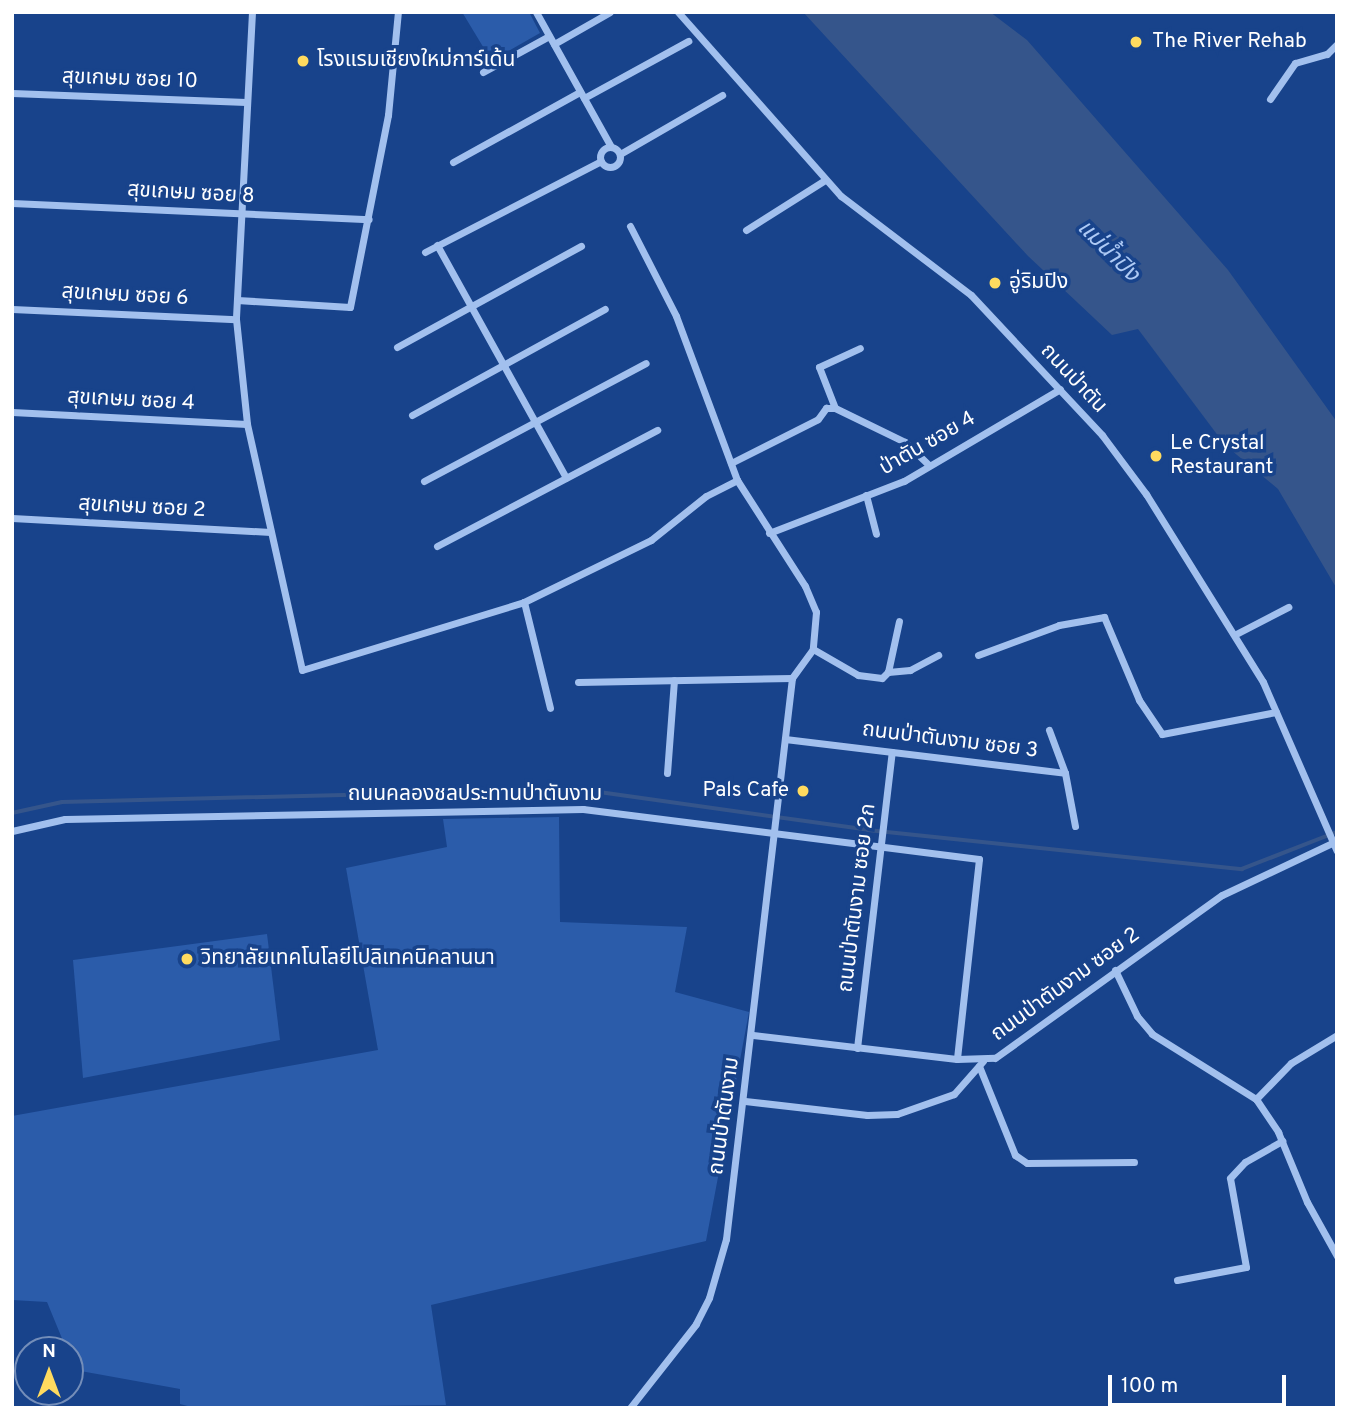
<!DOCTYPE html>
<meta charset="utf-8">
<style>
body{margin:0}
#map{position:relative;width:1349px;height:1420px;overflow:hidden;background:#18438b;font-family:Overpass,"Noto Sans Thai",sans-serif}
div>[style]{position:absolute}
[style*='--x']{left:calc(var(--x)*1px);top:calc(var(--y)*1px);width:calc(var(--w)*1px);rotate:calc(var(--a)*1deg)}
.green>*{inset:0;background:#2b5caa}
.water>*{inset:0;background:#35558b}
.stream>*{height:3.5px;margin:-1.75px;padding:0 1.75px;transform-origin:1.75px;border-radius:1.75px;background:#35558b}
.minor>*{height:7px;margin:-3.5px;padding:0 3.5px;transform-origin:3.5px;border-radius:3.5px;background:#a2c0ee}
.minor>.ring{margin:-3.5px;padding:0;box-sizing:content-box;background:none;border:7px solid #a2c0ee;border-radius:50%}
.dots>*{width:19px;height:19px;translate:-50% -50%;box-sizing:border-box;border:4px solid #18438b;border-radius:50%}
span{translate:-50% -50%;white-space:nowrap;text-align:center;line-height:1.15;-webkit-text-stroke:7px #18438b;paint-order:stroke}
.poi-label{font-size:21px;color:#fff}
.left{translate:0 -50%;text-align:left}
.right{translate:-100% -50%;text-align:right}
.street-label{font-size:21px;color:#fff}
.water-label{font-size:23px;color:#aecaf5;font-style:italic}
.frame{position:absolute;inset:0;border:14px solid #fff;pointer-events:none}
.north{position:absolute;left:14px;top:1336px;width:70px;height:70px;box-sizing:border-box;background:#18438b;border:2px solid #748eb9;border-radius:50%;rotate:0deg;font-size:19px;font-weight:700;line-height:28px;text-align:center;color:#fff}
.north::after{content:'';display:block;margin:auto;width:24px;height:32px;background:#ffdb5f;clip-path:polygon(50% 0,100% 100%,50% 72%,0 100%)}
.scale{position:absolute;left:1108px;top:1375px;width:178px;height:32px;box-sizing:border-box;border:4px solid #fff;border-top:0;padding-left:9px;font-size:21px;line-height:24px;white-space:nowrap;color:#fff;-webkit-text-stroke:5px #18438b;paint-order:stroke}
</style>
<div id="map">
<div class="green">
<i style="clip-path:polygon(462px 12px,529px 12px,540px 33px,480px 67px,485px 50px)"></i>
<i style="clip-path:polygon(559px 817px,560px 922px,687px 927px,675px 992px,749px 1012px,706px 1241px,431px 1305px,446px 1405px,195px 1408px,180px 1404px,180px 1389px,75px 1370px,47px 1302px,12px 1300px,12px 1116px,378px 1050px,346px 868px,447px 847px,443px 819px)"></i>
<i style="clip-path:polygon(267px 934px,280px 1040px,83px 1078px,73px 960px)"></i>
</div>
<div class="water">
<i style="clip-path:polygon(803px 12px,990px 12px,1027px 40px,1228px 270px,1337px 422px,1337px 589px,1278px 489px,1225px 445px,1138px 329px,1112px 335px,1028px 256px)"></i>
</div>
<div class="stream">
<i style="--x:12;--y:813;--w:51;--a:-12.4"></i>
<i style="--x:62;--y:802;--w:516;--a:-1.44"></i>
<i style="--x:578;--y:789;--w:293;--a:8"></i>
<i style="--x:868;--y:830;--w:376;--a:6"></i>
<i style="--x:1242;--y:869;--w:102;--a:-21.3"></i>
</div>
<div class="minor">
<i style="--x:252;--y:12;--w:307;--a:93"></i>
<i style="--x:236;--y:319;--w:106;--a:84"></i>
<i style="--x:247;--y:424;--w:252;--a:77.4"></i>
<i style="--x:302;--y:670;--w:232;--a:-17"></i>
<i style="--x:524;--y:602;--w:141;--a:-26"></i>
<i style="--x:651;--y:540;--w:70;--a:-38.7"></i>
<i style="--x:706;--y:496;--w:35;--a:-27"></i>
<i style="--x:536;--y:12;--w:154;--a:60.9"></i>
<i style="--x:678;--y:12;--w:246;--a:48.5"></i>
<i style="--x:841;--y:196;--w:163;--a:37.3"></i>
<i style="--x:971;--y:295;--w:192;--a:46.9"></i>
<i style="--x:1102;--y:435;--w:74;--a:53.3"></i>
<i style="--x:1146;--y:494;--w:221;--a:58.1"></i>
<i style="--x:1263;--y:682;--w:184;--a:66.4"></i>
<i style="--x:554;--y:44;--w:64;--a:-29.7"></i>
<i style="--x:483;--y:72;--w:75;--a:-28.6"></i>
<i style="--x:12;--y:93;--w:234;--a:2.2"></i>
<i style="--x:584;--y:98;--w:119;--a:-28.7"></i>
<i style="--x:1270;--y:99;--w:44;--a:-55.2"></i>
<i style="--x:1295;--y:63;--w:33;--a:-16"></i>
<i style="--x:1327;--y:54;--w:14;--a:-45"></i>
<i class="ring" style="left:600px;top:147px;width:13px;height:13px"></i>
<i style="--x:620;--y:154;--w:118;--a:-30"></i>
<i style="--x:453;--y:162;--w:145;--a:-28.9"></i>
<i style="--x:12;--y:203;--w:357;--a:2.6"></i>
<i style="--x:630;--y:226;--w:101;--a:62.9"></i>
<i style="--x:676;--y:316;--w:175;--a:69.6"></i>
<i style="--x:737;--y:480;--w:126;--a:57.3"></i>
<i style="--x:805;--y:586;--w:28;--a:67"></i>
<i style="--x:816;--y:612;--w:37;--a:95"></i>
<i style="--x:813;--y:649;--w:36;--a:126"></i>
<i style="--x:792;--y:678;--w:565;--a:96.71"></i>
<i style="--x:726;--y:1239;--w:61;--a:106.1"></i>
<i style="--x:709;--y:1298;--w:29;--a:117"></i>
<i style="--x:696;--y:1324;--w:107;--a:128.2"></i>
<i style="--x:746;--y:230;--w:93;--a:-32.3"></i>
<i style="--x:437;--y:245;--w:266;--a:61"></i>
<i style="--x:425;--y:252;--w:198;--a:-27.3"></i>
<i style="--x:237;--y:300;--w:113;--a:3.5"></i>
<i style="--x:350;--y:307;--w:196;--a:-78.8"></i>
<i style="--x:388;--y:115;--w:103;--a:-84.5"></i>
<i style="--x:12;--y:309;--w:224;--a:2.6"></i>
<i style="--x:397;--y:347;--w:210;--a:-28.8"></i>
<i style="--x:835;--y:408;--w:44;--a:-111.3"></i>
<i style="--x:819;--y:367;--w:45;--a:-24.9"></i>
<i style="--x:12;--y:412;--w:235;--a:2.9"></i>
<i style="--x:412;--y:415;--w:220;--a:-28.8"></i>
<i style="--x:731;--y:463;--w:97;--a:-26.8"></i>
<i style="--x:818;--y:419;--w:14;--a:-54"></i>
<i style="--x:826;--y:408;--w:9;--a:0"></i>
<i style="--x:835;--y:408;--w:78;--a:25.9"></i>
<i style="--x:905;--y:442;--w:32;--a:44"></i>
<i style="--x:424;--y:481;--w:251;--a:-28"></i>
<i style="--x:866;--y:495;--w:40;--a:75.6"></i>
<i style="--x:12;--y:518;--w:259;--a:3.1"></i>
<i style="--x:769;--y:533;--w:145;--a:-21.1"></i>
<i style="--x:904;--y:481;--w:181;--a:-30.5"></i>
<i style="--x:437;--y:546;--w:249;--a:-27.8"></i>
<i style="--x:524;--y:602;--w:109;--a:76.2"></i>
<i style="--x:1236;--y:634;--w:59;--a:-27.4"></i>
<i style="--x:813;--y:649;--w:52;--a:30"></i>
<i style="--x:858;--y:675;--w:24;--a:7"></i>
<i style="--x:882;--y:678;--w:8;--a:-45"></i>
<i style="--x:888;--y:672;--w:52;--a:-77.8"></i>
<i style="--x:978;--y:655;--w:86;--a:-20.3"></i>
<i style="--x:1059;--y:625;--w:46;--a:-10.1"></i>
<i style="--x:1104;--y:617;--w:90;--a:67.1"></i>
<i style="--x:1139;--y:700;--w:41;--a:55.9"></i>
<i style="--x:1162;--y:734;--w:116;--a:-10.9"></i>
<i style="--x:888;--y:672;--w:22;--a:-5"></i>
<i style="--x:910;--y:670;--w:32;--a:-28"></i>
<i style="--x:578;--y:682;--w:214;--a:-1.1"></i>
<i style="--x:785;--y:739;--w:282;--a:6.9"></i>
<i style="--x:1065;--y:773;--w:46;--a:-110.4"></i>
<i style="--x:667;--y:773;--w:93;--a:-85.7"></i>
<i style="--x:1065;--y:773;--w:54;--a:79.3"></i>
<i style="--x:12;--y:831;--w:54;--a:-12.8"></i>
<i style="--x:65;--y:819;--w:518;--a:-1.11"></i>
<i style="--x:583;--y:809;--w:399;--a:7.2"></i>
<i style="--x:979;--y:859;--w:201;--a:96.3"></i>
<i style="--x:1115;--y:970;--w:51;--a:64.4"></i>
<i style="--x:1137;--y:1016;--w:23;--a:50"></i>
<i style="--x:1152;--y:1034;--w:123;--a:32"></i>
<i style="--x:1256;--y:1099;--w:40;--a:56"></i>
<i style="--x:1278;--y:1132;--w:76;--a:67.5"></i>
<i style="--x:1307;--y:1202;--w:62;--a:60.9"></i>
<i style="--x:753;--y:1035;--w:205;--a:6.7"></i>
<i style="--x:957;--y:1059;--w:38;--a:-2"></i>
<i style="--x:995;--y:1058;--w:279;--a:-35.7"></i>
<i style="--x:1222;--y:895;--w:122;--a:-25.3"></i>
<i style="--x:857;--y:1048;--w:298;--a:-83.3"></i>
<i style="--x:979;--y:1066;--w:96;--a:68"></i>
<i style="--x:1015;--y:1155;--w:14;--a:34"></i>
<i style="--x:1027;--y:1163;--w:107;--a:-0.5"></i>
<i style="--x:1256;--y:1099;--w:50;--a:-45.8"></i>
<i style="--x:1291;--y:1063;--w:54;--a:-31.3"></i>
<i style="--x:745;--y:1101;--w:123;--a:6.5"></i>
<i style="--x:867;--y:1115;--w:30;--a:-2"></i>
<i style="--x:897;--y:1114;--w:60;--a:-19.3"></i>
<i style="--x:954;--y:1094;--w:44;--a:-48.7"></i>
<i style="--x:1177;--y:1280;--w:70;--a:-10.7"></i>
<i style="--x:1246;--y:1267;--w:90;--a:-100.2"></i>
<i style="--x:1230;--y:1178;--w:22;--a:-47"></i>
<i style="--x:1245;--y:1162;--w:43;--a:-29.6"></i>
</div>
<div class="dots">
<i style="left:1136px;top:42px;background:#ffdb5f"></i>
<i style="left:303px;top:61px;background:#ffdb5f"></i>
<i style="left:995px;top:283px;background:#ffdb5f"></i>
<i style="left:1156px;top:456px;background:#ffdb5f"></i>
<i style="left:803px;top:791px;background:#ffdb5f"></i>
<i style="left:187px;top:959px;background:#ffdb5f"></i>
</div>
<div class="poi-label">
<span class="left" style="left:1152px;top:42px">The River Rehab</span>
<span class="left" style="left:317px;top:61px">โรงแรมเชียงใหม่การ์เด้น</span>
<span class="left" style="left:1009px;top:283px">อู่ริมปิง</span>
<span class="left" style="left:1170px;top:456px">Le Crystal<br>Restaurant</span>
<span class="right" style="left:789px;top:791px">Pals Cafe</span>
<span class="left" style="left:201px;top:959px">วิทยาลัยเทคโนโลยีโปลิเทคนิคลานนา</span>
</div>
<div class="street-label">
<span style="left:130px;top:80px;rotate:2deg">สุขเกษม ซอย 10</span>
<span style="left:191px;top:194px;rotate:3deg">สุขเกษม ซอย 8</span>
<span style="left:125px;top:296px;rotate:3deg">สุขเกษม ซอย 6</span>
<span style="left:1073px;top:379px;rotate:47deg">ถนนป่าตัน</span>
<span style="left:131px;top:401px;rotate:3deg">สุขเกษม ซอย 4</span>
<span style="left:928px;top:444px;rotate:-30deg">ป่าตัน ซอย 4</span>
<span style="left:142px;top:508px;rotate:3deg">สุขเกษม ซอย 2</span>
<span style="left:950px;top:741px;rotate:7deg">ถนนป่าตันงาม ซอย 3</span>
<span style="left:475px;top:795px">ถนนคลองชลประทานป่าตันงาม</span>
<span style="left:858px;top:898px;rotate:-83deg">ถนนป่าตันงาม ซอย 2ก</span>
<span style="left:1066px;top:985px;rotate:-36deg">ถนนป่าตันงาม ซอย 2</span>
<span style="left:725px;top:1116px;rotate:-82deg">ถนนป่าตันงาม</span>
</div>
<div class="water-label">
<span style="left:1107px;top:252px;rotate:45deg">แม่น้ำปิง</span>
</div>
<div class="frame"></div>
<div class="north">N</div>
<div class="scale">100 m</div>
</div>
